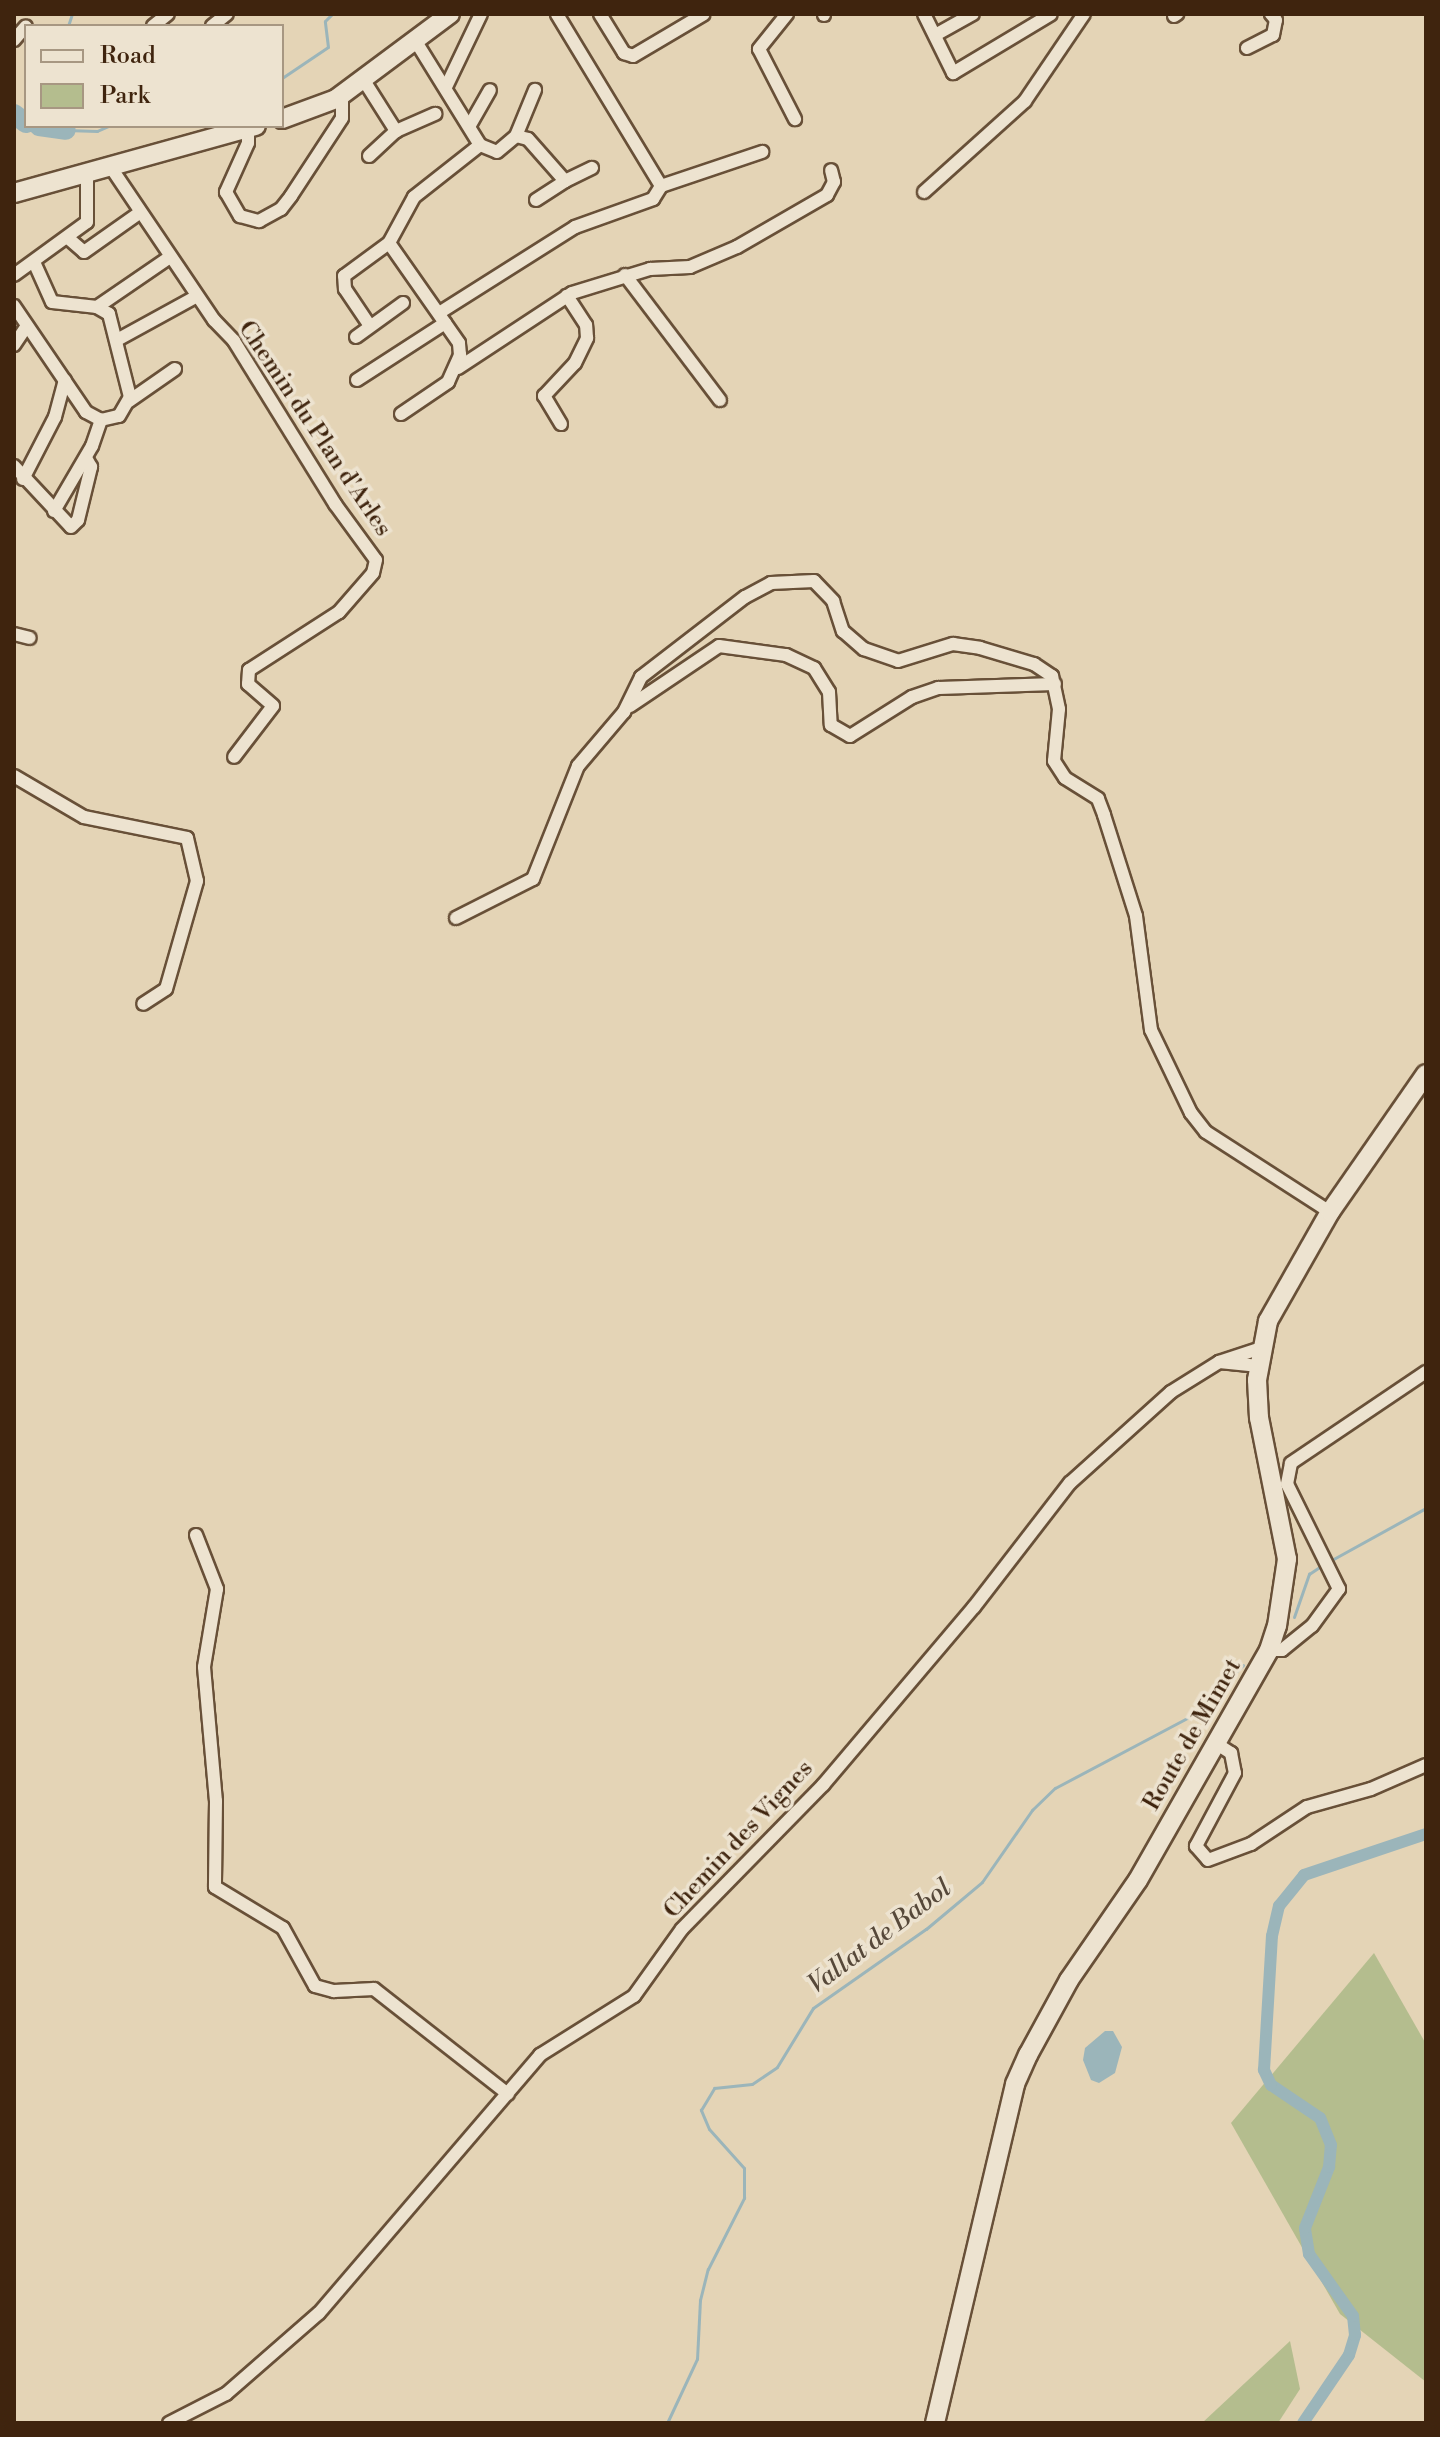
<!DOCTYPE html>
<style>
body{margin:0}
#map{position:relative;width:1440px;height:2437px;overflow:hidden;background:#e4d4b6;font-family:"Libre Bodoni",serif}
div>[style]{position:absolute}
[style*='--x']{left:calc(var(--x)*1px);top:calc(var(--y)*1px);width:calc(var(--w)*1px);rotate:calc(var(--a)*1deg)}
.green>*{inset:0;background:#b4bd8e}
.water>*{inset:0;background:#9bb5ba}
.stream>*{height:3px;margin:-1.5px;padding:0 1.5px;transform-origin:1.5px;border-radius:1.5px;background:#9bb5ba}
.canal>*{height:12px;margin:-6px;padding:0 6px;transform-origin:6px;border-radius:6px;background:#9bb5ba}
.river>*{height:20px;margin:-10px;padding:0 10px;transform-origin:10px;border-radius:10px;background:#9bb5ba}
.roads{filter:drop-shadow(2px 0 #685038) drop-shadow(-2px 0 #685038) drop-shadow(0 2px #685038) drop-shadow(0 -2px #685038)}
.street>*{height:12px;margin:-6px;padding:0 6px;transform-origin:6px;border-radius:6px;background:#ede3d0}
.secondary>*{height:18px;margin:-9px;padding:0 9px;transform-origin:9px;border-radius:9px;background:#ede3d0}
span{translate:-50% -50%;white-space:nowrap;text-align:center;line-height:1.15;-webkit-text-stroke:7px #ede3d0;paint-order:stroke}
.street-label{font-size:24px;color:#3f240e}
.water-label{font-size:26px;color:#564839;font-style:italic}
.frame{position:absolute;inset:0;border:16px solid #3f240e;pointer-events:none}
.legend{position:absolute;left:24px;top:24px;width:260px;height:104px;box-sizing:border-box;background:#ede3d0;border:2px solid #a79782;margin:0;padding:10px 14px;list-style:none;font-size:24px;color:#3f240e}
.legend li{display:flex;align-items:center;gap:16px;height:40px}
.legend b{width:40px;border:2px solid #a79782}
</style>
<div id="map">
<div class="green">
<i style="clip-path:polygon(1374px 1953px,1426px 2044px,1426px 2382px,1340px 2314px,1231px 2123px)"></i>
<i style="clip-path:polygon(1290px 2341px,1300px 2389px,1278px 2423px,1202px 2423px)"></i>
</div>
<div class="water">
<i style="clip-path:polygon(1105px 2031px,1113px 2031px,1122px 2047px,1115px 2073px,1099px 2083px,1091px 2080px,1083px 2060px,1085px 2048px)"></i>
</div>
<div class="stream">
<i style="--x:68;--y:26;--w:13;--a:-72"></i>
<i style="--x:282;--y:78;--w:55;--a:-34"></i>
<i style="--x:328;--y:47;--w:26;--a:-97"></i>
<i style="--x:325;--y:21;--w:10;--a:-45"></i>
<i style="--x:66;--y:126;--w:4;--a:90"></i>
<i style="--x:66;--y:130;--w:31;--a:2"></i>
<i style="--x:97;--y:131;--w:12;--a:-24"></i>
<i style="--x:1328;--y:1562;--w:112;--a:-28.9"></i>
<i style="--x:1294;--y:1617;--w:46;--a:-70.8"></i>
<i style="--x:1309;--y:1574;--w:14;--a:-34"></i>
<i style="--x:667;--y:2423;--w:71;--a:-64.9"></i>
<i style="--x:697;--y:2359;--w:59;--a:-87.1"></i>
<i style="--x:700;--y:2300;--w:32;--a:-76"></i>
<i style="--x:708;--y:2269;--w:80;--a:-63.1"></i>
<i style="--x:744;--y:2198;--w:30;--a:-90"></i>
<i style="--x:744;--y:2168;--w:52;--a:-131.9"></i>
<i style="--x:709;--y:2129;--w:21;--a:-113"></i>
<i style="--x:701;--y:2110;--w:26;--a:-59"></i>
<i style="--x:714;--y:2088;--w:38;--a:-6"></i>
<i style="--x:752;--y:2084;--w:30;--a:-34"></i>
<i style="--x:777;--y:2067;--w:69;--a:-58.6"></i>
<i style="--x:813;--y:2008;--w:138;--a:-35"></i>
<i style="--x:926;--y:1929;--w:73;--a:-40"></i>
<i style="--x:982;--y:1882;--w:88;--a:-55.2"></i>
<i style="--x:1032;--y:1810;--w:32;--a:-44"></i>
<i style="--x:1055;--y:1788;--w:149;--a:-27.9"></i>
<i style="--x:1187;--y:1718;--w:77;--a:-43.4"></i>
</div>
<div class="canal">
<i style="--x:1303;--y:2423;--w:82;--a:-55.9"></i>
<i style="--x:1349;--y:2355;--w:21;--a:-73"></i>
<i style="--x:1355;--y:2335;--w:19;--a:-96"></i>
<i style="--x:1353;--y:2316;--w:76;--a:-125.4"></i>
<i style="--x:1309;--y:2254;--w:26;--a:-99"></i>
<i style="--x:1305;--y:2228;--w:66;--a:-68.5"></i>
<i style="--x:1329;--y:2167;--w:22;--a:-85"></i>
<i style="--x:1331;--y:2145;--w:29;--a:-112"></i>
<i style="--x:1320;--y:2118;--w:59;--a:-146"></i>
<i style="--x:1271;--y:2085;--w:17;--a:-115"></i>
<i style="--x:1264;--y:2070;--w:134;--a:-86.6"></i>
<i style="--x:1272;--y:1936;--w:31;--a:-77"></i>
<i style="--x:1279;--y:1906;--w:40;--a:-51"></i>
<i style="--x:1304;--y:1875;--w:129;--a:-18.6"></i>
</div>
<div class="river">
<i style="--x:14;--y:114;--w:15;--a:37"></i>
<i style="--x:39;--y:126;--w:27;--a:8"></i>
</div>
<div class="roads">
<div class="street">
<i style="--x:600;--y:14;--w:46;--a:58.4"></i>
<i style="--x:624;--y:53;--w:9;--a:18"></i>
<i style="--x:633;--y:56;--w:82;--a:-30.6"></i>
<i style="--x:787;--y:14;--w:45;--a:128.7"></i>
<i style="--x:759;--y:49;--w:79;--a:62.8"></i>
<i style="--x:824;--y:14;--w:1;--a:90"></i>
<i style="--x:924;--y:14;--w:66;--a:63.8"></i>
<i style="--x:953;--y:73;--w:114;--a:-31"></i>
<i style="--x:1174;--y:16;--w:4;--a:-34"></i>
<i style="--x:153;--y:26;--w:19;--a:-39"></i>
<i style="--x:212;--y:26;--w:19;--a:-39"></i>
<i style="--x:937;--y:34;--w:41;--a:-29.1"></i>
<i style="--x:14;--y:40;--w:18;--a:-49"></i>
<i style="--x:1247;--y:48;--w:29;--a:-27"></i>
<i style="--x:1273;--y:35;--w:15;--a:-79"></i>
<i style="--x:1276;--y:20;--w:8;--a:-130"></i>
<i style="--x:363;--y:79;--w:62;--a:57.6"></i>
<i style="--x:446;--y:87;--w:81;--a:-64.4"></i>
<i style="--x:470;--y:125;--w:40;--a:-60.3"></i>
<i style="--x:248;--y:129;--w:14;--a:90"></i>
<i style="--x:248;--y:143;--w:54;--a:114.2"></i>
<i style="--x:226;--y:192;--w:28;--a:60"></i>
<i style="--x:240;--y:216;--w:20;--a:15"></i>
<i style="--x:259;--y:221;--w:25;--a:-29"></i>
<i style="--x:281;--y:209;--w:16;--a:-52"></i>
<i style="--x:291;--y:196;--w:93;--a:-56.8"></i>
<i style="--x:342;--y:118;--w:23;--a:-90"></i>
<i style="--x:516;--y:136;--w:50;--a:-67.6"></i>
<i style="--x:480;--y:145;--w:18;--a:22"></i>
<i style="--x:497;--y:152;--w:25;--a:-40"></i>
<i style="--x:516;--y:136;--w:12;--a:14"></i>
<i style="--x:528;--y:139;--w:56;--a:48.6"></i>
<i style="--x:565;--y:181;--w:30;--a:-26"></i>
<i style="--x:369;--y:156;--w:37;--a:-43"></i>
<i style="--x:396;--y:131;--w:43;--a:-23.6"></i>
<i style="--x:110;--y:166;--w:186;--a:56"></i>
<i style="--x:214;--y:320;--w:29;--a:46"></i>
<i style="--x:234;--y:341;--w:192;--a:58.2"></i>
<i style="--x:335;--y:504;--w:69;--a:53.8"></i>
<i style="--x:376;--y:560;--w:13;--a:103"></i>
<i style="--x:373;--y:573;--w:52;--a:131.1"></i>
<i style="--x:339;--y:612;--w:107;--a:147.2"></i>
<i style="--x:249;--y:670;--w:14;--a:94"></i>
<i style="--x:248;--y:684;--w:33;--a:41"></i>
<i style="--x:273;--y:706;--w:64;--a:127.4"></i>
<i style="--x:661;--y:186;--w:107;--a:-18.6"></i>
<i style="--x:924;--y:192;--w:136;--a:-42"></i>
<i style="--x:1025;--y:101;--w:105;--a:-55.9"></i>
<i style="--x:536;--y:200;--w:35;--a:-33"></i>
<i style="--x:68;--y:238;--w:21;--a:41"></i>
<i style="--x:84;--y:252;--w:67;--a:-35.3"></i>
<i style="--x:14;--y:275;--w:90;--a:-36"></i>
<i style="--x:87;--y:222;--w:49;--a:-90"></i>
<i style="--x:625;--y:275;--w:157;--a:52.8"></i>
<i style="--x:14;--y:306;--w:128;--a:55.8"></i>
<i style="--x:86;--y:412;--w:17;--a:28"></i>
<i style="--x:101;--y:420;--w:18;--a:-13"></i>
<i style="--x:119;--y:416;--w:22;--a:-60"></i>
<i style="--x:130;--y:397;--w:86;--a:-104.2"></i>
<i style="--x:109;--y:314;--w:14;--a:-150"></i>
<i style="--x:97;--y:307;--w:45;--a:-173.7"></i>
<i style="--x:52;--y:302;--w:44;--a:-114.2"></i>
<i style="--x:97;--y:307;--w:88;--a:-34.4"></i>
<i style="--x:439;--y:313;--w:161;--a:-32.3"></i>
<i style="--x:575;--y:227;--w:83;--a:-19.7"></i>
<i style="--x:653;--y:199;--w:15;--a:-58"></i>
<i style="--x:661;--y:186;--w:201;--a:-121.2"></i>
<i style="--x:370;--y:326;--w:45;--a:-124"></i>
<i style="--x:345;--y:289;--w:13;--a:-94"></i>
<i style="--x:344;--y:276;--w:56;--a:-36.3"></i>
<i style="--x:356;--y:337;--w:58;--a:-35.9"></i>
<i style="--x:117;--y:340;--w:91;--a:-28.8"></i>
<i style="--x:14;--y:345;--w:23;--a:-56"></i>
<i style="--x:458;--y:368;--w:136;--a:-33.3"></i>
<i style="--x:572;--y:293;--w:82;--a:-17.1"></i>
<i style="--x:650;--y:269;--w:40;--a:-2.9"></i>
<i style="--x:690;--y:267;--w:51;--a:-23.1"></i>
<i style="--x:737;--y:247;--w:104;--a:-30"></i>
<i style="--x:827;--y:195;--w:15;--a:-62"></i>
<i style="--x:834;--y:182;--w:12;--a:-104"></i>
<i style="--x:357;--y:380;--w:105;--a:-32.9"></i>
<i style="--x:129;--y:401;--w:56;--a:-34.8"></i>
<i style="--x:401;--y:414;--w:57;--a:-34.2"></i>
<i style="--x:448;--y:382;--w:30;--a:-66"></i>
<i style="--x:460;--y:355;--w:12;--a:-95"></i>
<i style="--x:459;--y:343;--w:122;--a:-125"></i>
<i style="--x:389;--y:243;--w:52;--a:-61.5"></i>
<i style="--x:414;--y:197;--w:84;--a:-38.2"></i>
<i style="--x:480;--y:145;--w:123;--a:-121.8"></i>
<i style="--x:561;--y:424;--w:33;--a:-121"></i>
<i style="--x:544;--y:396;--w:45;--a:-46.8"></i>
<i style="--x:575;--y:363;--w:28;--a:-64"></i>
<i style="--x:587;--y:338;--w:13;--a:-94"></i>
<i style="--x:586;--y:325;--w:35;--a:-123"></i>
<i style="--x:14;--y:466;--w:83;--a:46.9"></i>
<i style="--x:71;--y:527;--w:10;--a:-45"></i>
<i style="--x:78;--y:520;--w:55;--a:-76.2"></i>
<i style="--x:91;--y:467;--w:10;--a:-119"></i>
<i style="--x:23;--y:479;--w:70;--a:-62.7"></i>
<i style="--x:55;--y:417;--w:38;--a:-75"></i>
<i style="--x:54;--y:511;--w:75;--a:-59.7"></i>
<i style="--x:92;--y:446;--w:28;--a:-71"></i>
<i style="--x:14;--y:634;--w:16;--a:14"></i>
<i style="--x:630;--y:706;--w:107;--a:-34"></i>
<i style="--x:719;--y:646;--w:68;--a:7.7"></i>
<i style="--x:786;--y:655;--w:31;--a:25"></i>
<i style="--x:814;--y:668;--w:28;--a:58"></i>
<i style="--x:829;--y:692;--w:33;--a:87"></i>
<i style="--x:831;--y:725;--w:22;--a:30"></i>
<i style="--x:850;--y:736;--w:73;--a:-32.2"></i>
<i style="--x:912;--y:697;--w:28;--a:-19"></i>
<i style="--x:938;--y:688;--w:117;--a:-2"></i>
<i style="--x:14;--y:776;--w:81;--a:30.4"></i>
<i style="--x:84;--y:817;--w:105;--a:11.5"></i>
<i style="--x:187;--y:838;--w:44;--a:76.9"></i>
<i style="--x:197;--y:881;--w:112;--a:106"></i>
<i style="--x:166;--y:989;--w:27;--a:147"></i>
<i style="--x:456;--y:918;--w:86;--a:-26.9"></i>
<i style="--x:533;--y:879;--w:122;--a:-68.3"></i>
<i style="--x:578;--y:766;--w:71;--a:-49.6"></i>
<i style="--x:624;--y:712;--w:39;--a:-64"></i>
<i style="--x:641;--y:677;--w:131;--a:-37.6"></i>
<i style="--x:745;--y:597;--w:30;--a:-28"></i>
<i style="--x:771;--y:583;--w:43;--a:-2.7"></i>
<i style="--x:814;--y:581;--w:28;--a:46"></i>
<i style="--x:833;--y:601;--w:32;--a:72"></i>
<i style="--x:843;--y:631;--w:28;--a:41"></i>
<i style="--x:864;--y:649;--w:36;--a:19"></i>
<i style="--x:898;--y:661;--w:58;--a:-17.2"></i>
<i style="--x:953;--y:644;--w:27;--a:8"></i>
<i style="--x:980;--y:648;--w:56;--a:16.5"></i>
<i style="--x:1034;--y:664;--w:22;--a:34"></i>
<i style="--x:1052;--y:676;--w:34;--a:78"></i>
<i style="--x:1059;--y:709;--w:52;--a:95.5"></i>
<i style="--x:1054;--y:761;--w:20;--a:57"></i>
<i style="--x:1065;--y:778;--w:39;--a:32"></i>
<i style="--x:1098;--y:799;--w:17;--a:69"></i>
<i style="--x:1104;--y:815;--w:106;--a:72.4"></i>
<i style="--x:1136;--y:916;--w:115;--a:82.5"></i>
<i style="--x:1151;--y:1030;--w:92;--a:64.3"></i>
<i style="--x:1191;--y:1113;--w:24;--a:52"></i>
<i style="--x:1206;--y:1132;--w:148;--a:32.8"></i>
<i style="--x:1259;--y:1366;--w:40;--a:-174.3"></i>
<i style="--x:1219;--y:1362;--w:44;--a:-18.4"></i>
<i style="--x:196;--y:1535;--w:58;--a:68.7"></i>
<i style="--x:217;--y:1589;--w:79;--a:99.5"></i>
<i style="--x:204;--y:1667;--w:135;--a:84.9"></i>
<i style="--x:216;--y:1801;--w:86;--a:90.7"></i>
<i style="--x:215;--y:1887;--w:79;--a:31.1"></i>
<i style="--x:283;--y:1928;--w:66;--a:61.1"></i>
<i style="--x:315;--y:1986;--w:20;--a:15"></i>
<i style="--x:334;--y:1991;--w:40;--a:-2.9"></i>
<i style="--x:374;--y:1989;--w:170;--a:38.1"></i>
<i style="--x:1269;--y:1650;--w:13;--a:0"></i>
<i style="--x:1282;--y:1650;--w:38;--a:-39"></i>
<i style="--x:1312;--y:1626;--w:46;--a:-53.9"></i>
<i style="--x:1339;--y:1589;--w:117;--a:-116.3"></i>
<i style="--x:1287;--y:1484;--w:21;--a:-79"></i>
<i style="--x:1291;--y:1463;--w:163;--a:-34"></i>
<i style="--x:1217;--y:1744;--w:17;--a:33"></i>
<i style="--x:1231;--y:1753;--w:20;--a:79"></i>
<i style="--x:1235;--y:1773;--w:83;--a:118.1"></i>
<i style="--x:1196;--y:1846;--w:18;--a:49"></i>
<i style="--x:1208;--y:1860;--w:46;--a:-20.4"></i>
<i style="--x:1251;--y:1844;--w:67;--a:-33.5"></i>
<i style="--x:1307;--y:1807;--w:66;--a:-15.7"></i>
<i style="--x:1371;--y:1789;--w:60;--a:-23.6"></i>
<i style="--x:169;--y:2423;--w:64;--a:-27"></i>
<i style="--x:226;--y:2394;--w:123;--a:-41.1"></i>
<i style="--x:319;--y:2313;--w:340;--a:-49.4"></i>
<i style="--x:540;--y:2055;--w:111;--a:-32.1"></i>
<i style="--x:634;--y:1996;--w:82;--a:-54.4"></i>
<i style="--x:682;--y:1929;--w:202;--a:-45.6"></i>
<i style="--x:823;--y:1785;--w:233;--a:-49.7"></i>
<i style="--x:974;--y:1607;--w:157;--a:-52.3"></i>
<i style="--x:1070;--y:1483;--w:136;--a:-42"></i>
<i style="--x:1171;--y:1392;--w:57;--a:-32"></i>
</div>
<div class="secondary">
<i style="--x:282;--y:119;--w:58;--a:-20.3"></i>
<i style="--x:336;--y:99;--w:142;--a:-36.7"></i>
<i style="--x:14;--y:193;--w:251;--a:-15.5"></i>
<i style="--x:935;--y:2423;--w:348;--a:-76.7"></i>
<i style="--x:1015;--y:2084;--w:32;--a:-66"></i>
<i style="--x:1028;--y:2055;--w:85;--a:-61.3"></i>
<i style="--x:1069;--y:1980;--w:121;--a:-55.4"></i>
<i style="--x:1138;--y:1880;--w:265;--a:-60.3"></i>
<i style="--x:1269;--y:1650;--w:25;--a:-72"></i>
<i style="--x:1277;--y:1626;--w:68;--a:-81.5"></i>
<i style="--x:1287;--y:1559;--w:144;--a:-101.2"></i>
<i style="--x:1259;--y:1418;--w:38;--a:-93"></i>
<i style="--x:1257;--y:1380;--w:60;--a:-79.4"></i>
<i style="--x:1268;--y:1321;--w:125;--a:-60.4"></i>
<i style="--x:1330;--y:1212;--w:168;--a:-55.2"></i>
</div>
</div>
<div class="street-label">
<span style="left:314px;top:429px;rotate:56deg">Chemin du Plan d'Arles</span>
<span style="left:1193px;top:1735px;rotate:-60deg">Route de Mimet</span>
<span style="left:739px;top:1840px;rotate:-47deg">Chemin des Vignes</span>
</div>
<div class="water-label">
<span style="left:880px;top:1937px;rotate:-37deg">Vallat de Babol</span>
</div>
<div class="frame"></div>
<ul class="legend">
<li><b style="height:10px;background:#ede3d0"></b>Road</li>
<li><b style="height:22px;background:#b4bd8e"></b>Park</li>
</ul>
</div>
